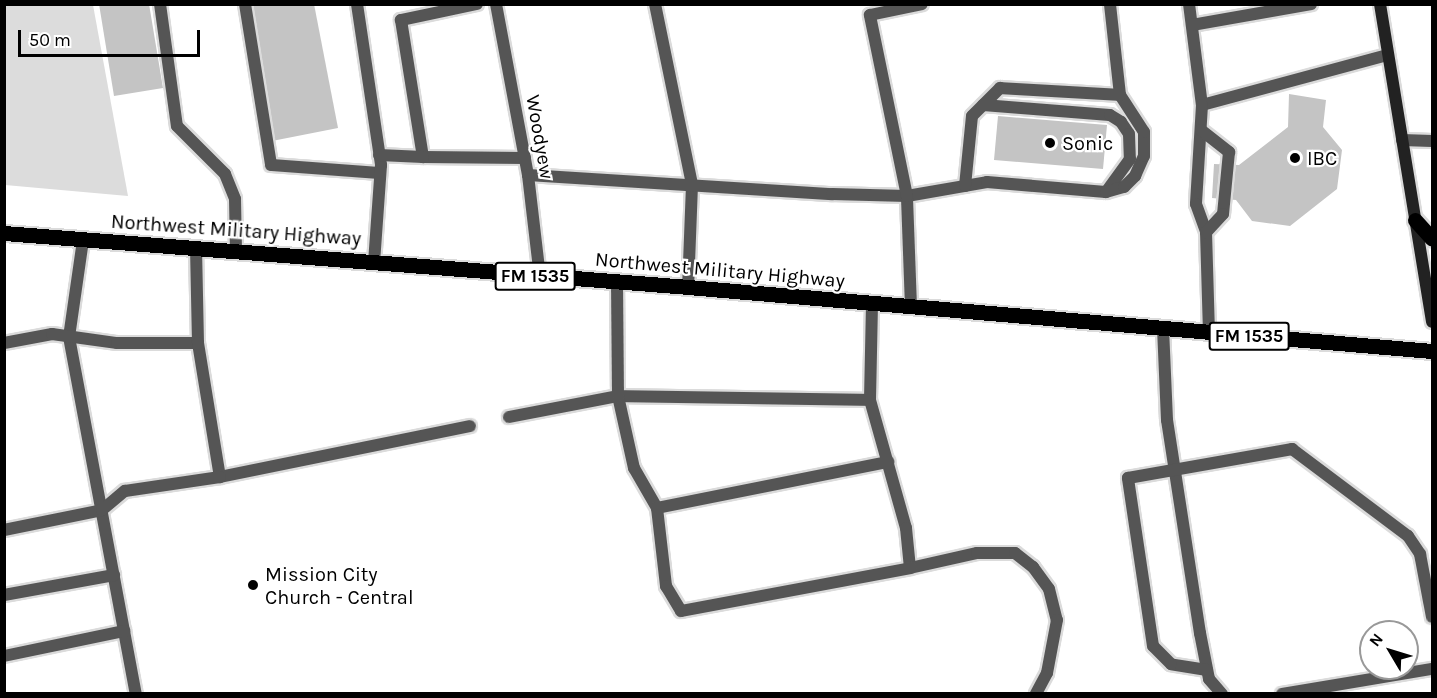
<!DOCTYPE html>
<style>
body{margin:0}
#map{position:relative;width:1437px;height:698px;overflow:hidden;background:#fff;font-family:Karla,sans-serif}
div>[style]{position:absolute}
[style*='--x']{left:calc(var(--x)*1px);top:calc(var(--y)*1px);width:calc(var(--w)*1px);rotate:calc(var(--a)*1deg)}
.green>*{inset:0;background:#dcdcdc}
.building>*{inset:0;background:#c4c4c4}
.roads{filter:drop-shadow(2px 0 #dbdbdb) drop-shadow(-2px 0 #dbdbdb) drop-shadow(0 2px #dbdbdb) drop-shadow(0 -2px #dbdbdb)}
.lane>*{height:12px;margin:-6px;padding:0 6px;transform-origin:6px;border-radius:6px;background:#555}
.street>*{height:12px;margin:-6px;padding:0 6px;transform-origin:6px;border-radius:6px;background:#555}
.secondary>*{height:12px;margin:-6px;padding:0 6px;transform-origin:6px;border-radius:6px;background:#222}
.primary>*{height:15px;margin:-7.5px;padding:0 7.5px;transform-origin:7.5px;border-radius:7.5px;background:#000}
.dots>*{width:16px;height:16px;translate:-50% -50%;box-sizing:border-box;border:3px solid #fff;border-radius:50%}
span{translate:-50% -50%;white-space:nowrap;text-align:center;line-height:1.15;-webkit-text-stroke:4.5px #fff;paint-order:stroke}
.shield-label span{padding:2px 4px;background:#fff;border:2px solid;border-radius:4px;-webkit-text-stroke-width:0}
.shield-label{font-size:18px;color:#000;font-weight:700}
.street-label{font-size:20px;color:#000}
.poi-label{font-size:20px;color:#000}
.left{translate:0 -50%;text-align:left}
.frame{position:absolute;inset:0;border:6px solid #000;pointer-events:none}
.north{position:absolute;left:1359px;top:620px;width:60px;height:60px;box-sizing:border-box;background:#fff;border:2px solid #999;border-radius:50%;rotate:308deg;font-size:16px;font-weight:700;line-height:24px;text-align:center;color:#000}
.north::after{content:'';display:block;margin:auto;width:21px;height:27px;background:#000;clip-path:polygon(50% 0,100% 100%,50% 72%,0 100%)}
.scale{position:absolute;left:18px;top:30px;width:182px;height:27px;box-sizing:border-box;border:3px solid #000;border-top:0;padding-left:8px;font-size:18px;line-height:21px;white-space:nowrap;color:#000;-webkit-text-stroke:4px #fff;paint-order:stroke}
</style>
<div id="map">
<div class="green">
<i style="clip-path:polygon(4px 5px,93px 5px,128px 196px,5px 185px)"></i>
</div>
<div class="building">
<i style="clip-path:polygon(99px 4px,149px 4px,163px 88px,114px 96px)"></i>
<i style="clip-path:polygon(249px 4px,314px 4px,338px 128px,272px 141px)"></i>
<i style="clip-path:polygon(1289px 94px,1326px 100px,1323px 127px,1342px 150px,1337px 189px,1290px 226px,1252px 221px,1236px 200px,1212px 198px,1214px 164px,1239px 165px,1288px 127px)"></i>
<i style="clip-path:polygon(998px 116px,1107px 125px,1103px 169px,994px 160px)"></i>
</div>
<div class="roads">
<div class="lane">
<i style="--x:160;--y:4;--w:123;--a:82.1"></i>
<i style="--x:177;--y:126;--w:68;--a:45"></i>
<i style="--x:225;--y:174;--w:27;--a:68"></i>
<i style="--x:235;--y:199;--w:52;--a:88.9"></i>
<i style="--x:245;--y:4;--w:163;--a:80.8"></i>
<i style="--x:271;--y:165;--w:109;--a:4.2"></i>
<i style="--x:357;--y:4;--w:163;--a:81.5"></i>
<i style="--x:381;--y:165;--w:97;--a:94.1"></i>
<i style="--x:477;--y:4;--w:78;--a:168.1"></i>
<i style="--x:401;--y:20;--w:139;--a:80.9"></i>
<i style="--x:423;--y:157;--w:102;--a:0.6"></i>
<i style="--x:655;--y:4;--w:185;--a:78.4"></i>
<i style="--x:692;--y:185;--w:102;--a:92.2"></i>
<i style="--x:1189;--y:4;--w:102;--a:82.7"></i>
<i style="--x:1202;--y:105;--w:192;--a:-15.1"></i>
<i style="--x:1192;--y:25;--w:121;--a:-10"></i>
<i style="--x:983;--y:105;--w:127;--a:4.5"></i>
<i style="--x:1110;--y:115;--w:13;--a:32"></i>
<i style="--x:1121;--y:122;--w:14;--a:56"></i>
<i style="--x:1129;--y:134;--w:25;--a:88"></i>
<i style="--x:1130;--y:159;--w:41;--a:126"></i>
<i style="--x:1202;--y:105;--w:99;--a:93.5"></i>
<i style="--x:1196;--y:204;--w:30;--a:70"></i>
<i style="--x:1206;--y:232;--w:100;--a:88.3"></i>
<i style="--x:1201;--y:130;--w:36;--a:38"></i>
<i style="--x:1229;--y:152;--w:62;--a:95.5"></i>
<i style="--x:1223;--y:214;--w:25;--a:133"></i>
<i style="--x:1402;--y:140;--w:30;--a:2"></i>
<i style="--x:379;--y:155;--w:44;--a:2.6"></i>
<i style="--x:528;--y:175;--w:305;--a:3.6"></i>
<i style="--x:832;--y:194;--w:75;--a:1.5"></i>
<i style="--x:907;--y:196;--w:81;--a:-9.9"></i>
<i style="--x:987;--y:182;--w:119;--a:4.8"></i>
<i style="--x:1106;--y:192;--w:19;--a:-16"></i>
<i style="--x:1124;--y:187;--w:16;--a:-45"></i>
<i style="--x:1135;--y:176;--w:22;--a:-66"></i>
<i style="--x:1144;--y:156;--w:24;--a:-90"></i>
<i style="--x:1144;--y:132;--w:44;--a:-123"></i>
<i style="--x:1120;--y:95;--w:92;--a:-96.3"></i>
<i style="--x:965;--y:186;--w:70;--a:-84.3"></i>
<i style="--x:972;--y:116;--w:40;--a:-45"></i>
<i style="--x:1000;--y:88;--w:120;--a:3.3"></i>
<i style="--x:83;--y:240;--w:98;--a:98.2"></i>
<i style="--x:69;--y:337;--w:363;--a:79.4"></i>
<i style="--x:872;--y:304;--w:96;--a:91.2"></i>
<i style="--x:870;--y:400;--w:133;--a:74.3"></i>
<i style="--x:906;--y:528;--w:40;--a:84.3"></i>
<i style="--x:910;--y:568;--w:69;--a:-12.6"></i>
<i style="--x:977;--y:553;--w:38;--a:0"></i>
<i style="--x:1015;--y:553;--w:23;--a:38"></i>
<i style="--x:1033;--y:567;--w:27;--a:54"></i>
<i style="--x:1049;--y:589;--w:32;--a:76"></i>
<i style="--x:1057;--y:620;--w:54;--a:100.7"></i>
<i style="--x:1047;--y:673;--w:24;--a:118"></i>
<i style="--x:911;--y:307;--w:111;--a:-92.1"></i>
<i style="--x:907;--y:196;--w:185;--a:-101.6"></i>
<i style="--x:870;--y:15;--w:53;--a:-11.9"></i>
<i style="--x:1163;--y:328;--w:92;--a:87.5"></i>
<i style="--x:1167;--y:420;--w:216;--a:81.2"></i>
<i style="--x:1200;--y:633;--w:47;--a:78.9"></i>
<i style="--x:1209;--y:679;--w:20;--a:49"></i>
<i style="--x:4;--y:343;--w:49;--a:-10.6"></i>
<i style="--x:52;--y:334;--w:66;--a:7.9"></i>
<i style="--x:117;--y:343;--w:81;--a:0"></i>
<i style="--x:198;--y:343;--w:95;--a:-91.2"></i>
<i style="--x:198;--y:343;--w:136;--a:80.7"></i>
<i style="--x:220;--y:477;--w:255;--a:-11.5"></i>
<i style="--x:870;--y:400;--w:252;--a:-179.1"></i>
<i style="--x:618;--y:396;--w:74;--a:77.5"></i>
<i style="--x:634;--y:468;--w:46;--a:60.1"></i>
<i style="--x:657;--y:508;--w:79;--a:83.4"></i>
<i style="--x:666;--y:586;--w:29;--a:59"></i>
<i style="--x:681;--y:611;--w:233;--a:-10.6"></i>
<i style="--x:509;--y:417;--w:111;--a:-10.9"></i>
<i style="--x:618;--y:396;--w:114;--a:-90.5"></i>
<i style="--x:657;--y:508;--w:236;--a:-11.3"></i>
<i style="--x:4;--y:530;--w:100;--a:-11.5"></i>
<i style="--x:102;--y:510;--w:30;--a:-40"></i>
<i style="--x:125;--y:491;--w:96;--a:-8.4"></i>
<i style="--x:4;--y:595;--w:112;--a:-10.3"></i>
<i style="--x:4;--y:656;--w:123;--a:-11.8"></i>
<i style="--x:1207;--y:670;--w:36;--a:-171"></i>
<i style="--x:1171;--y:664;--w:25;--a:-135"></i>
<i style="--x:1153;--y:646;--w:170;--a:-98.5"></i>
<i style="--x:1128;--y:478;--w:167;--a:-10"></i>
<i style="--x:1292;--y:449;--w:145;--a:36.9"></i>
<i style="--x:1408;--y:536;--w:22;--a:56"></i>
<i style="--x:1420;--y:554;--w:64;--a:79.2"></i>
<i style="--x:1282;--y:694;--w:152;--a:-9.5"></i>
</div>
<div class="street">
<i style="--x:496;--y:4;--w:174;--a:79.4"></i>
<i style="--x:528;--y:175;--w:103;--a:83.3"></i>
</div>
<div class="secondary">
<i style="--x:1380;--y:4;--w:322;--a:80.7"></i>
</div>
<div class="primary">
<i style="--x:1415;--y:220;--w:25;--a:48"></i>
<i style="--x:4;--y:233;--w:686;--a:4.51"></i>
<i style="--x:688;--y:287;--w:747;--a:4.92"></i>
</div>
</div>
<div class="dots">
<i style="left:1050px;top:143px;background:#000"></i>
<i style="left:1295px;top:158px;background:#000"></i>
<i style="left:253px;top:585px;background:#000"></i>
</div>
<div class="shield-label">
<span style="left:535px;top:276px">FM 1535</span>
<span style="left:1249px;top:336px">FM 1535</span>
</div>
<div class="street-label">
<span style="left:540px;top:137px;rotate:80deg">Woodyew</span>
<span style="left:236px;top:230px;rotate:4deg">Northwest Military Highway</span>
<span style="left:720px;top:270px;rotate:5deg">Northwest Military Highway</span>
</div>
<div class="poi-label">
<span class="left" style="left:1062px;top:143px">Sonic</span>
<span class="left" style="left:1307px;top:158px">IBC</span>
<span class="left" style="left:265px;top:586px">Mission City<br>Church - Central</span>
</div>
<div class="frame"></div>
<div class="north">N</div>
<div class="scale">50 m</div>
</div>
